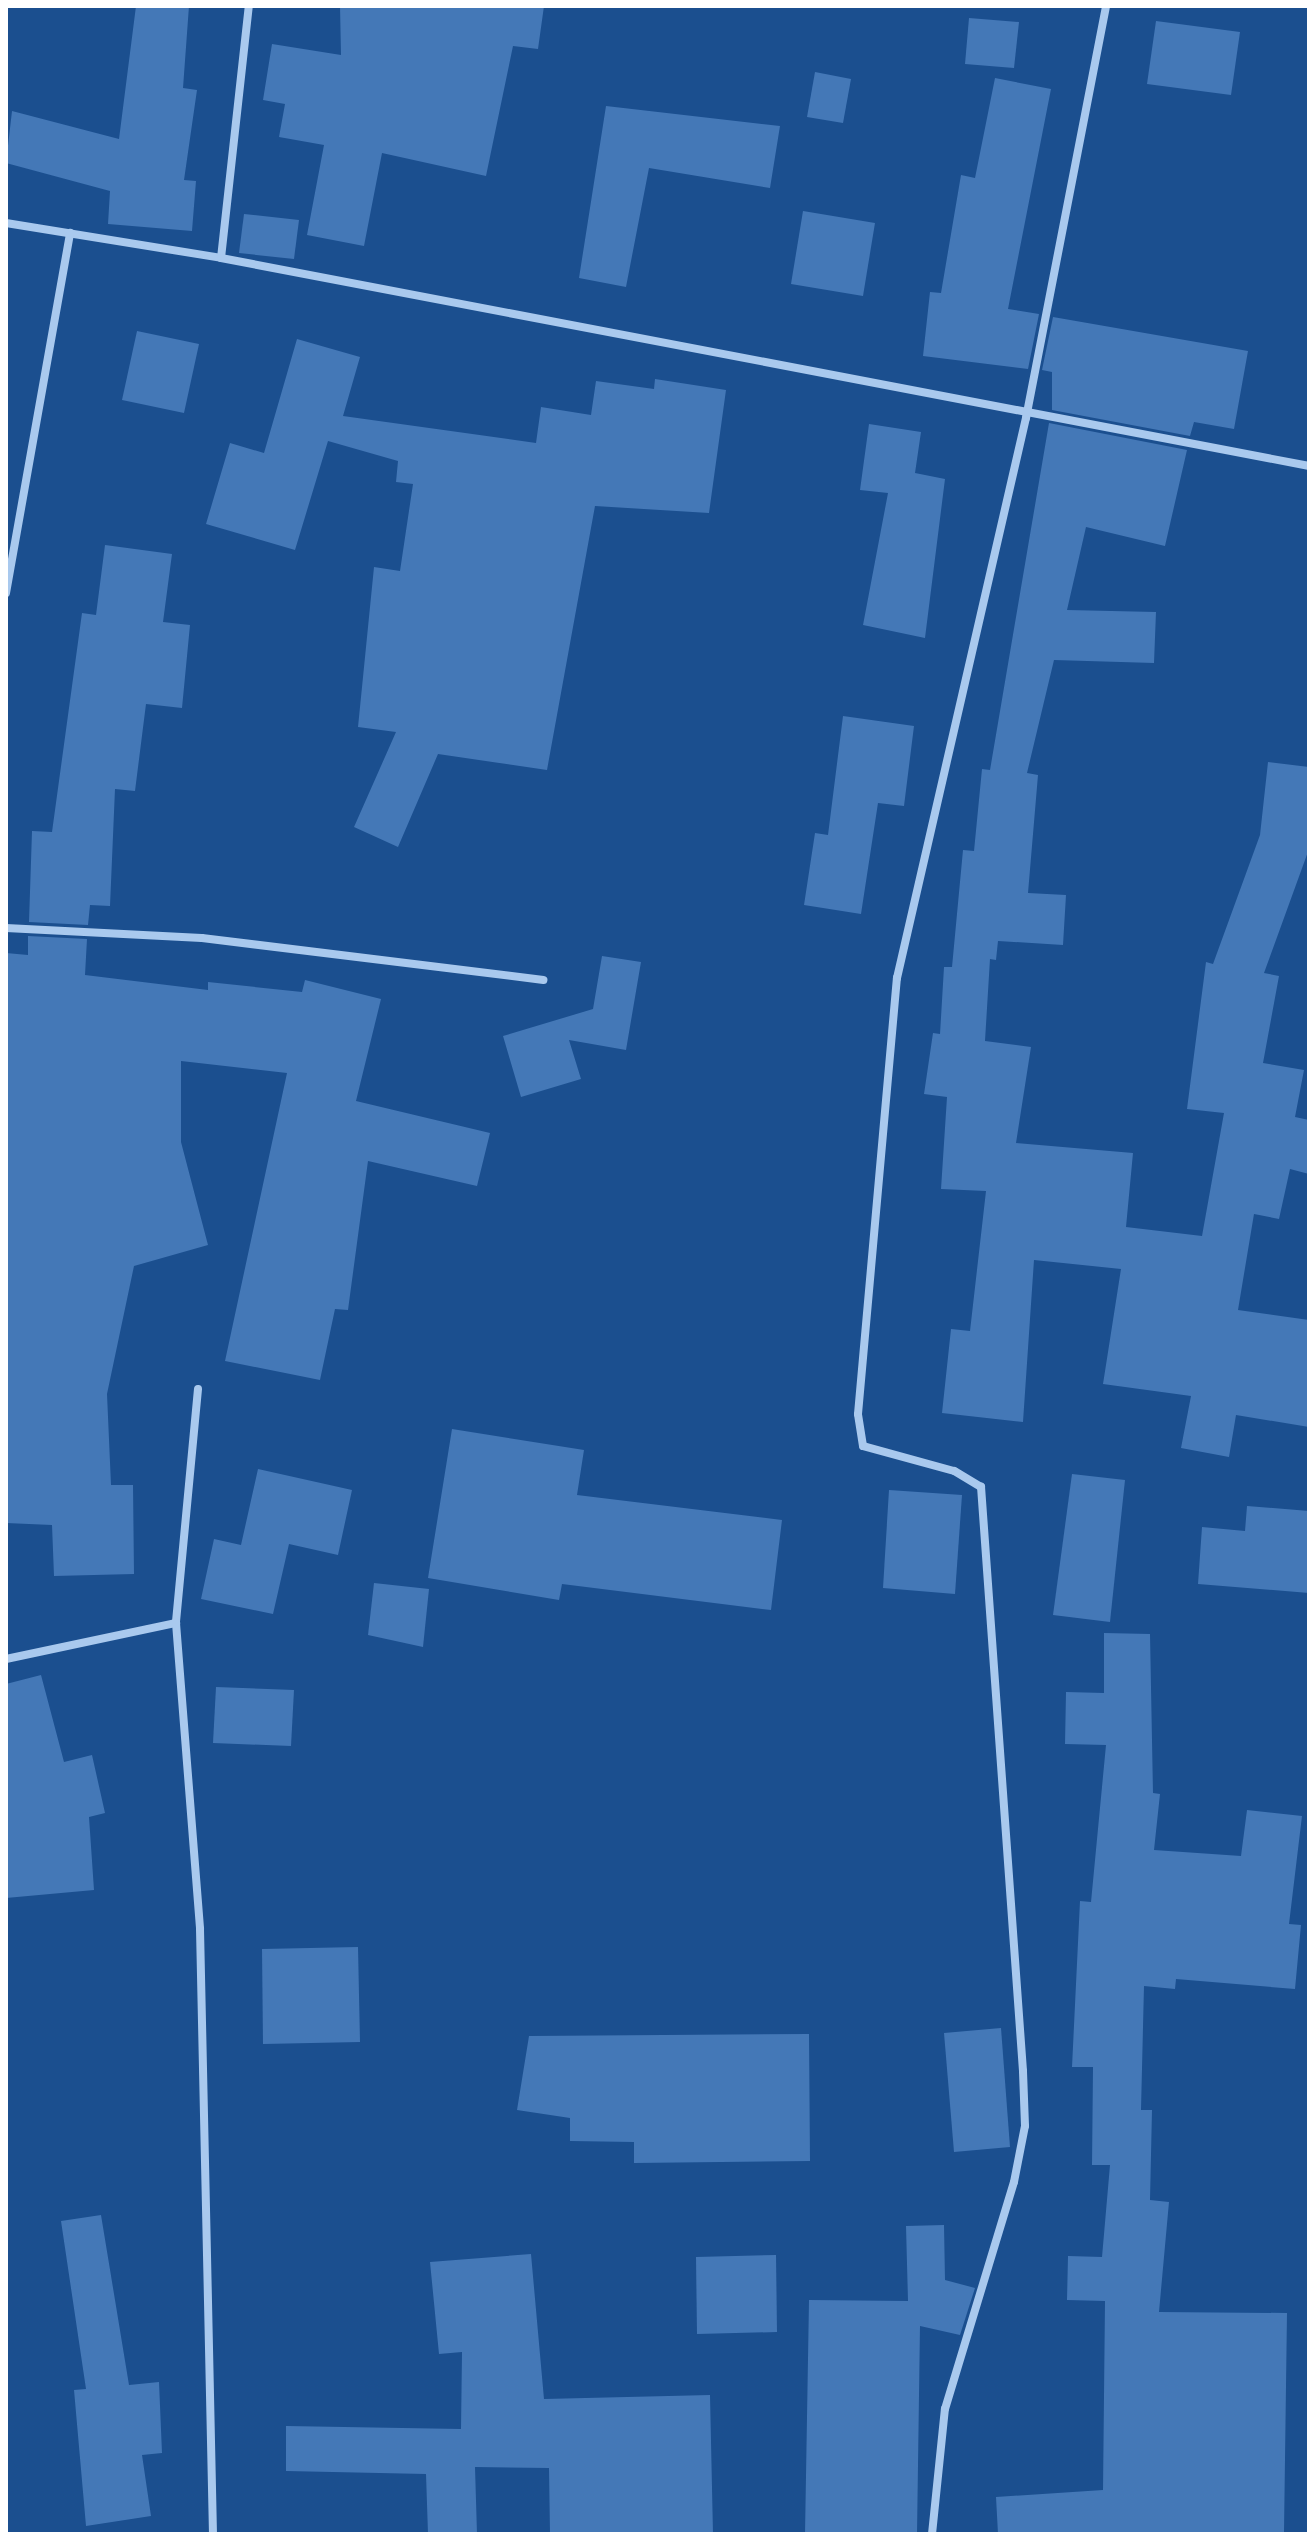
<!DOCTYPE html>
<style>
body{margin:0}
#map{position:relative;width:1315px;height:2540px;overflow:hidden;background:#1b4f8f;font-family:Lato,sans-serif}
div>[style]{position:absolute}
[style*='--x']{left:calc(var(--x)*1px);top:calc(var(--y)*1px);width:calc(var(--w)*1px);rotate:calc(var(--a)*1deg)}
.building>*{inset:0;background:#4478b7}
.minor>*{height:8px;margin:-4px;padding:0 4px;transform-origin:4px;border-radius:4px;background:#a9c9ee}
span{translate:-50% -50%;white-space:nowrap;text-align:center;line-height:1.15;-webkit-text-stroke:6px #1b4f8f;paint-order:stroke}
.frame{position:absolute;inset:0;border:8px solid #fff;pointer-events:none}
</style>
<div id="map">
<div class="building">
<i style="clip-path:polygon(136px 6px,189px 6px,183px 88px,197px 90px,184px 180px,196px 181px,192px 231px,108px 224px,110px 191px,6px 163px,12px 111px,119px 139px)"></i>
<i style="clip-path:polygon(340px 6px,544px 6px,538px 49px,513px 46px,486px 176px,382px 153px,364px 246px,307px 235px,324px 145px,279px 137px,285px 104px,263px 100px,272px 44px,341px 55px)"></i>
<i style="clip-path:polygon(969px 18px,1019px 22px,1014px 68px,965px 64px)"></i>
<i style="clip-path:polygon(1156px 21px,1240px 32px,1231px 95px,1147px 84px)"></i>
<i style="clip-path:polygon(815px 72px,851px 79px,843px 123px,807px 117px)"></i>
<i style="clip-path:polygon(995px 78px,1051px 89px,1008px 309px,1039px 314px,1028px 369px,923px 356px,930px 292px,941px 293px,961px 175px,975px 178px)"></i>
<i style="clip-path:polygon(606px 106px,780px 126px,770px 188px,649px 168px,626px 287px,579px 278px)"></i>
<i style="clip-path:polygon(803px 211px,875px 223px,863px 296px,791px 284px)"></i>
<i style="clip-path:polygon(244px 214px,299px 220px,294px 259px,239px 253px)"></i>
<i style="clip-path:polygon(1053px 317px,1248px 351px,1234px 429px,1194px 422px,1190px 436px,1052px 410px,1052px 372px,1042px 370px)"></i>
<i style="clip-path:polygon(137px 331px,199px 344px,184px 413px,122px 400px)"></i>
<i style="clip-path:polygon(297px 339px,360px 357px,343px 416px,536px 443px,541px 407px,591px 415px,596px 381px,654px 389px,655px 379px,726px 390px,709px 513px,595px 506px,547px 770px,438px 754px,398px 847px,354px 827px,396px 732px,358px 727px,374px 567px,400px 571px,413px 484px,396px 482px,398px 461px,328px 441px,295px 550px,206px 524px,230px 443px,264px 453px)"></i>
<i style="clip-path:polygon(1049px 423px,1187px 450px,1165px 546px,1086px 527px,1067px 610px,1156px 612px,1154px 663px,1054px 660px,1027px 773px,1038px 775px,1028px 893px,1066px 895px,1063px 945px,998px 941px,996px 960px,990px 959px,985px 1041px,1031px 1047px,1016px 1143px,1133px 1153px,1126px 1227px,1202px 1236px,1224px 1113px,1187px 1109px,1206px 962px,1213px 964px,1260px 835px,1268px 762px,1309px 767px,1309px 849px,1264px 973px,1279px 976px,1263px 1063px,1304px 1070px,1295px 1117px,1309px 1120px,1309px 1174px,1290px 1169px,1279px 1219px,1254px 1214px,1238px 1310px,1309px 1320px,1309px 1427px,1236px 1415px,1229px 1457px,1181px 1448px,1191px 1396px,1103px 1384px,1121px 1269px,1034px 1260px,1023px 1422px,942px 1413px,951px 1329px,970px 1331px,986px 1191px,941px 1189px,947px 1097px,924px 1094px,933px 1033px,940px 1034px,944px 967px,952px 967px,963px 850px,974px 851px,982px 769px,990px 770px)"></i>
<i style="clip-path:polygon(869px 424px,921px 432px,915px 473px,945px 479px,925px 638px,863px 625px,888px 493px,860px 490px)"></i>
<i style="clip-path:polygon(105px 545px,172px 554px,163px 622px,190px 625px,182px 708px,146px 704px,135px 791px,115px 789px,110px 906px,90px 905px,88px 925px,29px 922px,32px 831px,52px 832px,82px 613px,96px 615px)"></i>
<i style="clip-path:polygon(843px 716px,914px 726px,904px 806px,878px 803px,861px 914px,804px 905px,815px 833px,828px 835px)"></i>
<i style="clip-path:polygon(28px 936px,87px 939px,85px 975px,208px 990px,208px 982px,302px 992px,305px 980px,381px 999px,356px 1101px,490px 1133px,477px 1186px,368px 1161px,348px 1310px,335px 1309px,320px 1380px,225px 1361px,287px 1073px,181px 1061px,181px 1142px,208px 1245px,134px 1266px,107px 1394px,111px 1485px,133px 1485px,134px 1574px,54px 1576px,52px 1525px,6px 1523px,6px 953px,28px 955px)"></i>
<i style="clip-path:polygon(602px 956px,641px 962px,626px 1050px,569px 1040px,581px 1079px,521px 1097px,503px 1036px,593px 1009px)"></i>
<i style="clip-path:polygon(452px 1429px,584px 1450px,577px 1495px,782px 1520px,771px 1610px,562px 1584px,559px 1600px,428px 1578px)"></i>
<i style="clip-path:polygon(258px 1469px,352px 1490px,338px 1555px,289px 1544px,273px 1614px,201px 1599px,214px 1539px,241px 1545px)"></i>
<i style="clip-path:polygon(1072px 1474px,1125px 1480px,1110px 1622px,1053px 1615px)"></i>
<i style="clip-path:polygon(889px 1490px,962px 1495px,955px 1594px,883px 1588px)"></i>
<i style="clip-path:polygon(1247px 1506px,1309px 1511px,1309px 1593px,1198px 1584px,1202px 1527px,1245px 1531px)"></i>
<i style="clip-path:polygon(374px 1583px,429px 1589px,423px 1647px,368px 1635px)"></i>
<i style="clip-path:polygon(1104px 1633px,1150px 1634px,1153px 1793px,1160px 1794px,1154px 1850px,1241px 1856px,1247px 1810px,1302px 1816px,1289px 1924px,1301px 1925px,1295px 1989px,1176px 1979px,1175px 1989px,1144px 1986px,1141px 2110px,1152px 2110px,1150px 2200px,1169px 2202px,1159px 2312px,1287px 2313px,1284px 2532px,998px 2534px,996px 2497px,1103px 2490px,1105px 2301px,1067px 2300px,1068px 2256px,1102px 2257px,1110px 2165px,1092px 2165px,1093px 2067px,1072px 2067px,1080px 1901px,1091px 1902px,1106px 1745px,1065px 1744px,1066px 1692px,1104px 1693px)"></i>
<i style="clip-path:polygon(41px 1675px,64px 1762px,92px 1755px,105px 1813px,89px 1817px,94px 1890px,6px 1898px,6px 1684px)"></i>
<i style="clip-path:polygon(216px 1687px,294px 1690px,291px 1746px,213px 1743px)"></i>
<i style="clip-path:polygon(358px 1947px,360px 2042px,263px 2044px,262px 1949px)"></i>
<i style="clip-path:polygon(1001px 2028px,1010px 2147px,954px 2152px,944px 2033px)"></i>
<i style="clip-path:polygon(809px 2034px,810px 2161px,634px 2163px,634px 2142px,570px 2141px,570px 2118px,517px 2110px,529px 2036px)"></i>
<i style="clip-path:polygon(101px 2215px,129px 2385px,159px 2382px,162px 2453px,142px 2455px,151px 2516px,86px 2526px,74px 2390px,86px 2389px,61px 2221px)"></i>
<i style="clip-path:polygon(944px 2225px,945px 2280px,975px 2288px,960px 2335px,920px 2326px,917px 2534px,805px 2534px,809px 2300px,908px 2301px,906px 2226px)"></i>
<i style="clip-path:polygon(531px 2254px,544px 2399px,710px 2395px,713px 2534px,550px 2534px,549px 2468px,475px 2467px,477px 2534px,428px 2534px,426px 2474px,286px 2471px,286px 2426px,461px 2429px,462px 2352px,439px 2354px,430px 2262px)"></i>
<i style="clip-path:polygon(776px 2255px,777px 2332px,697px 2334px,696px 2257px)"></i>
</div>
<div class="minor">
<i style="--x:6;--y:223;--w:218;--a:9.2"></i>
<i style="--x:221;--y:258;--w:254;--a:-83.7"></i>
<i style="--x:221;--y:258;--w:1108;--a:10.82"></i>
<i style="--x:6;--y:593;--w:366;--a:-79.9"></i>
<i style="--x:6;--y:928;--w:196;--a:2.9"></i>
<i style="--x:202;--y:938;--w:344;--a:7"></i>
<i style="--x:198;--y:1389;--w:235;--a:95.4"></i>
<i style="--x:176;--y:1623;--w:307;--a:85.5"></i>
<i style="--x:200;--y:1929;--w:605;--a:88.77"></i>
<i style="--x:6;--y:1659;--w:174;--a:-12"></i>
<i style="--x:932;--y:2534;--w:126;--a:-84.1"></i>
<i style="--x:945;--y:2409;--w:237;--a:-73.1"></i>
<i style="--x:1014;--y:2182;--w:57;--a:-78.9"></i>
<i style="--x:1025;--y:2126;--w:55;--a:-92.1"></i>
<i style="--x:1023;--y:2071;--w:586;--a:-94.11"></i>
<i style="--x:981;--y:1487;--w:31;--a:-149"></i>
<i style="--x:954;--y:1471;--w:94;--a:-164.6"></i>
<i style="--x:863;--y:1446;--w:32;--a:-99"></i>
<i style="--x:858;--y:1414;--w:438;--a:-84.9"></i>
<i style="--x:897;--y:978;--w:575;--a:-77.03"></i>
<i style="--x:1026;--y:418;--w:420;--a:-79"></i>
</div>
<div class="frame"></div>
</div>
